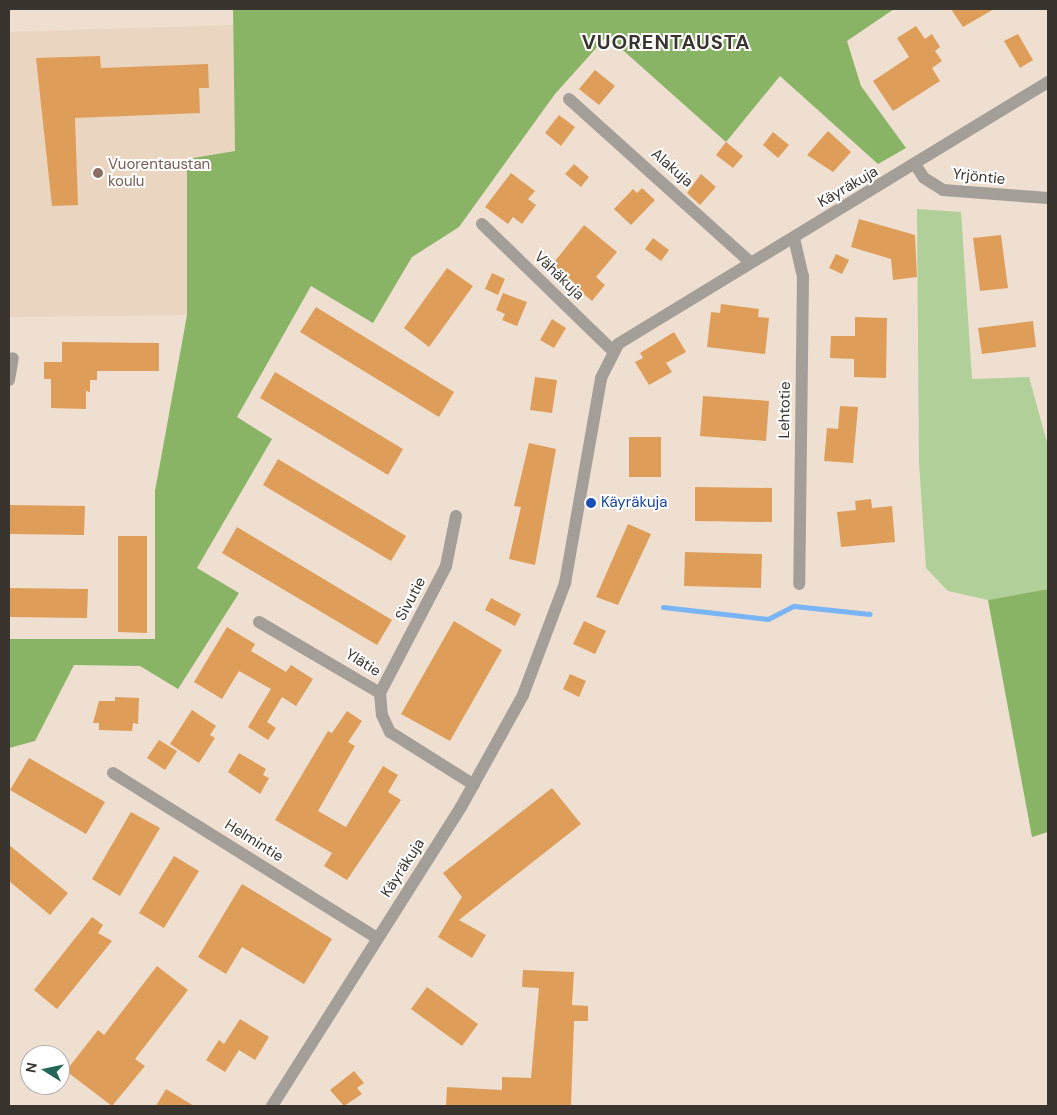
<!DOCTYPE html>
<meta charset="utf-8">
<style>
body{margin:0}
#map{position:relative;width:1057px;height:1115px;overflow:hidden;background:#eedfd1;font-family:"DM Sans",sans-serif}
div>[style]{position:absolute}
[style*='--x']{left:calc(var(--x)*1px);top:calc(var(--y)*1px);width:calc(var(--w)*1px);rotate:calc(var(--a)*1deg)}
.built>*{inset:0;background:#ead5c1}
.green>*{inset:0;background:#b0cf99}
.forest>*{inset:0;background:#89b466}
.stream>*{height:5px;margin:-2.5px;padding:0 2.5px;transform-origin:2.5px;border-radius:2.5px;background:#78b4f6}
.building>*{inset:0;background:#de9e59}
.minor>*{height:12px;margin:-6px;padding:0 6px;transform-origin:6px;border-radius:6px;background:#a39f98}
.dots>*{width:14px;height:14px;translate:-50% -50%;box-sizing:border-box;border:2px solid #fff;border-radius:50%}
span{translate:-50% -50%;white-space:nowrap;text-align:center;line-height:1.15;-webkit-text-stroke:4px #fff;paint-order:stroke}
.education-label{font-size:15px;color:#785e54}
.left{translate:0 -50%;text-align:left}
.street-label{font-size:15px;color:#3a342e}
.transit-label{font-size:15px;color:#164399}
.district-label{font-size:20px;color:#3a342e;font-weight:700;letter-spacing:1px}
.frame{position:absolute;inset:0;border:10px solid #3a342e;pointer-events:none}
.north{position:absolute;left:20px;top:1045px;width:50px;height:50px;box-sizing:border-box;background:#fff;border:1px solid #b0aeab;border-radius:50%;rotate:280deg;font-size:14px;font-weight:700;line-height:20px;text-align:center;color:#3a342e}
.north::after{content:'';display:block;margin:auto;width:18px;height:22px;background:#246757;clip-path:polygon(50% 0,100% 100%,50% 72%,0 100%)}
</style>
<div id="map">
<div class="built">
<i style="clip-path:polygon(233px 25px,235px 151px,187px 159px,187px 315px,9px 317px,9px 32px)"></i>
</div>
<div class="green">
<i style="clip-path:polygon(917px 209px,961px 212px,972px 379px,1029px 377px,1048px 446px,1048px 589px,988px 600px,948px 591px,926px 568px,919px 463px)"></i>
</div>
<div class="forest">
<i style="clip-path:polygon(233px 9px,894px 9px,847px 41px,861px 86px,906px 148px,878px 164px,780px 76px,726px 142px,607px 36px,555px 94px,459px 227px,412px 257px,373px 323px,311px 286px,237px 417px,272px 439px,197px 568px,239px 593px,178px 689px,140px 666px,74px 665px,35px 741px,9px 748px,9px 639px,155px 639px,155px 491px,187px 315px,187px 159px,235px 151px)"></i>
<i style="clip-path:polygon(1048px 589px,1048px 832px,1032px 837px,988px 600px)"></i>
</div>
<div class="stream">
<i style="--x:663;--y:607;--w:106;--a:6.5"></i>
<i style="--x:768;--y:619;--w:29;--a:-27"></i>
<i style="--x:794;--y:606;--w:76;--a:6"></i>
</div>
<div class="building">
<i style="clip-path:polygon(951px 9px,994px 9px,963px 27px)"></i>
<i style="clip-path:polygon(916px 26px,925px 39px,932px 34px,940px 47px,935px 51px,942px 61px,932px 68px,940px 81px,893px 111px,873px 81px,909px 57px,897px 38px)"></i>
<i style="clip-path:polygon(1018px 34px,1033px 60px,1020px 68px,1004px 41px)"></i>
<i style="clip-path:polygon(100px 56px,101px 68px,208px 64px,209px 88px,199px 88px,200px 113px,75px 118px,78px 205px,52px 206px,36px 58px)"></i>
<i style="clip-path:polygon(595px 70px,615px 86px,599px 105px,579px 89px)"></i>
<i style="clip-path:polygon(559px 115px,575px 127px,561px 146px,545px 133px)"></i>
<i style="clip-path:polygon(828px 131px,851px 152px,833px 172px,807px 155px)"></i>
<i style="clip-path:polygon(773px 132px,789px 145px,778px 158px,763px 145px)"></i>
<i style="clip-path:polygon(726px 142px,743px 156px,733px 168px,716px 155px)"></i>
<i style="clip-path:polygon(574px 164px,589px 177px,581px 187px,565px 174px)"></i>
<i style="clip-path:polygon(511px 173px,535px 191px,528px 199px,536px 205px,522px 224px,513px 217px,508px 224px,485px 207px)"></i>
<i style="clip-path:polygon(701px 174px,716px 187px,700px 205px,687px 193px)"></i>
<i style="clip-path:polygon(642px 188px,655px 200px,631px 225px,614px 209px,633px 189px,637px 193px)"></i>
<i style="clip-path:polygon(859px 219px,915px 235px,917px 277px,893px 280px,891px 259px,851px 247px)"></i>
<i style="clip-path:polygon(584px 225px,617px 252px,596px 277px,605px 285px,592px 301px,551px 266px)"></i>
<i style="clip-path:polygon(1001px 235px,1008px 288px,980px 291px,973px 238px)"></i>
<i style="clip-path:polygon(653px 238px,669px 250px,661px 261px,645px 249px)"></i>
<i style="clip-path:polygon(836px 254px,849px 260px,842px 274px,829px 268px)"></i>
<i style="clip-path:polygon(447px 268px,473px 286px,429px 347px,404px 328px)"></i>
<i style="clip-path:polygon(492px 273px,505px 279px,498px 295px,485px 289px)"></i>
<i style="clip-path:polygon(503px 293px,527px 302px,517px 326px,502px 320px,505px 314px,496px 310px)"></i>
<i style="clip-path:polygon(721px 304px,759px 309px,758px 317px,769px 318px,765px 354px,707px 347px,711px 312px,720px 313px)"></i>
<i style="clip-path:polygon(316px 307px,454px 392px,439px 417px,300px 332px)"></i>
<i style="clip-path:polygon(855px 317px,887px 318px,886px 378px,854px 377px,854px 359px,830px 358px,831px 336px,855px 336px)"></i>
<i style="clip-path:polygon(552px 319px,566px 328px,554px 348px,540px 340px)"></i>
<i style="clip-path:polygon(1033px 321px,1036px 347px,982px 354px,978px 328px)"></i>
<i style="clip-path:polygon(674px 332px,686px 352px,666px 363px,672px 372px,649px 385px,635px 362px,643px 358px,640px 353px)"></i>
<i style="clip-path:polygon(62px 342px,159px 343px,159px 371px,97px 371px,97px 380px,90px 380px,90px 392px,86px 391px,86px 409px,51px 408px,51px 379px,44px 379px,44px 362px,62px 362px)"></i>
<i style="clip-path:polygon(275px 372px,403px 449px,388px 475px,260px 398px)"></i>
<i style="clip-path:polygon(535px 377px,557px 380px,552px 413px,530px 410px)"></i>
<i style="clip-path:polygon(703px 396px,769px 401px,766px 441px,700px 436px)"></i>
<i style="clip-path:polygon(840px 406px,858px 407px,853px 463px,824px 461px,827px 428px,838px 429px)"></i>
<i style="clip-path:polygon(629px 437px,661px 437px,661px 477px,629px 477px)"></i>
<i style="clip-path:polygon(529px 443px,556px 449px,535px 565px,509px 559px,521px 507px,514px 506px)"></i>
<i style="clip-path:polygon(278px 459px,406px 536px,391px 561px,263px 485px)"></i>
<i style="clip-path:polygon(695px 487px,772px 488px,772px 522px,695px 521px)"></i>
<i style="clip-path:polygon(871px 499px,872px 508px,892px 506px,895px 542px,841px 547px,837px 512px,856px 510px,855px 501px)"></i>
<i style="clip-path:polygon(9px 505px,85px 506px,84px 535px,9px 534px)"></i>
<i style="clip-path:polygon(628px 524px,651px 534px,618px 605px,596px 597px)"></i>
<i style="clip-path:polygon(237px 527px,392px 620px,377px 645px,222px 553px)"></i>
<i style="clip-path:polygon(118px 536px,147px 536px,147px 633px,118px 632px)"></i>
<i style="clip-path:polygon(685px 552px,762px 554px,761px 588px,684px 586px)"></i>
<i style="clip-path:polygon(9px 588px,88px 589px,87px 618px,9px 617px)"></i>
<i style="clip-path:polygon(491px 598px,521px 614px,515px 626px,485px 610px)"></i>
<i style="clip-path:polygon(454px 621px,502px 650px,450px 741px,401px 714px)"></i>
<i style="clip-path:polygon(584px 621px,606px 631px,595px 654px,573px 644px)"></i>
<i style="clip-path:polygon(227px 627px,255px 644px,251px 651px,286px 672px,291px 665px,313px 679px,296px 706px,282px 697px,267px 722px,276px 728px,268px 740px,248px 727px,271px 689px,239px 671px,222px 699px,194px 682px)"></i>
<i style="clip-path:polygon(570px 674px,586px 681px,579px 697px,563px 689px)"></i>
<i style="clip-path:polygon(115px 697px,139px 698px,138px 724px,133px 723px,132px 731px,99px 730px,99px 723px,93px 723px,99px 701px,115px 701px)"></i>
<i style="clip-path:polygon(192px 710px,216px 726px,210px 735px,215px 738px,199px 763px,170px 744px)"></i>
<i style="clip-path:polygon(347px 711px,362px 721px,348px 742px,355px 746px,318px 811px,346px 827px,383px 766px,398px 775px,388px 792px,401px 800px,347px 880px,324px 866px,332px 853px,275px 820px,328px 731px,332px 733px)"></i>
<i style="clip-path:polygon(159px 740px,177px 751px,165px 770px,147px 758px)"></i>
<i style="clip-path:polygon(239px 753px,266px 769px,263px 775px,269px 778px,260px 794px,228px 772px)"></i>
<i style="clip-path:polygon(29px 758px,105px 802px,86px 834px,10px 790px)"></i>
<i style="clip-path:polygon(552px 788px,581px 824px,459px 920px,486px 935px,472px 958px,438px 937px,462px 897px,443px 873px)"></i>
<i style="clip-path:polygon(131px 812px,160px 828px,120px 896px,92px 879px)"></i>
<i style="clip-path:polygon(9px 845px,68px 893px,50px 915px,9px 881px)"></i>
<i style="clip-path:polygon(174px 856px,199px 871px,164px 928px,139px 913px)"></i>
<i style="clip-path:polygon(242px 884px,332px 939px,304px 984px,242px 947px,226px 974px,198px 957px)"></i>
<i style="clip-path:polygon(92px 917px,103px 925px,98px 933px,112px 941px,57px 1009px,34px 990px)"></i>
<i style="clip-path:polygon(157px 966px,188px 990px,135px 1059px,145px 1066px,112px 1106px,66px 1071px,98px 1030px,104px 1035px)"></i>
<i style="clip-path:polygon(523px 970px,574px 972px,572px 1005px,588px 1006px,588px 1021px,574px 1021px,571px 1106px,446px 1106px,447px 1087px,502px 1090px,502px 1077px,531px 1078px,539px 988px,522px 987px)"></i>
<i style="clip-path:polygon(427px 987px,478px 1024px,462px 1046px,411px 1009px)"></i>
<i style="clip-path:polygon(240px 1019px,269px 1037px,255px 1060px,239px 1050px,225px 1072px,206px 1060px,219px 1040px,224px 1044px)"></i>
<i style="clip-path:polygon(354px 1071px,364px 1083px,357px 1088px,362px 1094px,344px 1106px,330px 1090px)"></i>
<i style="clip-path:polygon(166px 1089px,194px 1106px,156px 1106px)"></i>
</div>
<div class="minor">
<i style="--x:569;--y:99;--w:244;--a:42"></i>
<i style="--x:916;--y:166;--w:14;--a:56"></i>
<i style="--x:924;--y:178;--w:22;--a:32"></i>
<i style="--x:943;--y:190;--w:105;--a:4.4"></i>
<i style="--x:482;--y:224;--w:182;--a:44.1"></i>
<i style="--x:794;--y:238;--w:39;--a:77"></i>
<i style="--x:803;--y:276;--w:308;--a:90.7"></i>
<i style="--x:9;--y:380;--w:22;--a:-80"></i>
<i style="--x:259;--y:622;--w:140;--a:30.4"></i>
<i style="--x:380;--y:693;--w:22;--a:85"></i>
<i style="--x:382;--y:715;--w:19;--a:65"></i>
<i style="--x:390;--y:732;--w:99;--a:32.2"></i>
<i style="--x:380;--y:693;--w:143;--a:-62.5"></i>
<i style="--x:446;--y:566;--w:51;--a:-78.7"></i>
<i style="--x:113;--y:773;--w:311;--a:32"></i>
<i style="--x:272;--y:1106;--w:354;--a:-57.7"></i>
<i style="--x:461;--y:807;--w:128;--a:-61"></i>
<i style="--x:523;--y:695;--w:120;--a:-69.4"></i>
<i style="--x:565;--y:583;--w:208;--a:-80"></i>
<i style="--x:601;--y:378;--w:38;--a:-63"></i>
<i style="--x:618;--y:344;--w:504;--a:-31.35"></i>
</div>
<div class="dots">
<i style="left:98px;top:173px;background:#8d6e63"></i>
<i style="left:591px;top:503px;background:#1a4fb4"></i>
</div>
<div class="education-label">
<span class="left" style="left:108px;top:173px">Vuorentaustan<br>koulu</span>
</div>
<div class="street-label">
<span style="left:672px;top:168px;rotate:41deg">Alakuja</span>
<span style="left:979px;top:177px;rotate:6deg">Yrjöntie</span>
<span style="left:848px;top:187px;rotate:-30deg">Käyräkuja</span>
<span style="left:559px;top:276px;rotate:44deg">Vähäkuja</span>
<span style="left:785px;top:410px;rotate:-89deg">Lehtotie</span>
<span style="left:411px;top:599px;rotate:-62deg">Sivutie</span>
<span style="left:363px;top:663px;rotate:32deg">Ylätie</span>
<span style="left:254px;top:841px;rotate:32deg">Helmintie</span>
<span style="left:403px;top:868px;rotate:-57deg">Käyräkuja</span>
</div>
<div class="transit-label">
<span class="left" style="left:601px;top:503px">Käyräkuja</span>
</div>
<div class="district-label">
<span style="left:666px;top:42px">VUORENTAUSTA</span>
</div>
<div class="frame"></div>
<div class="north">N</div>
</div>
